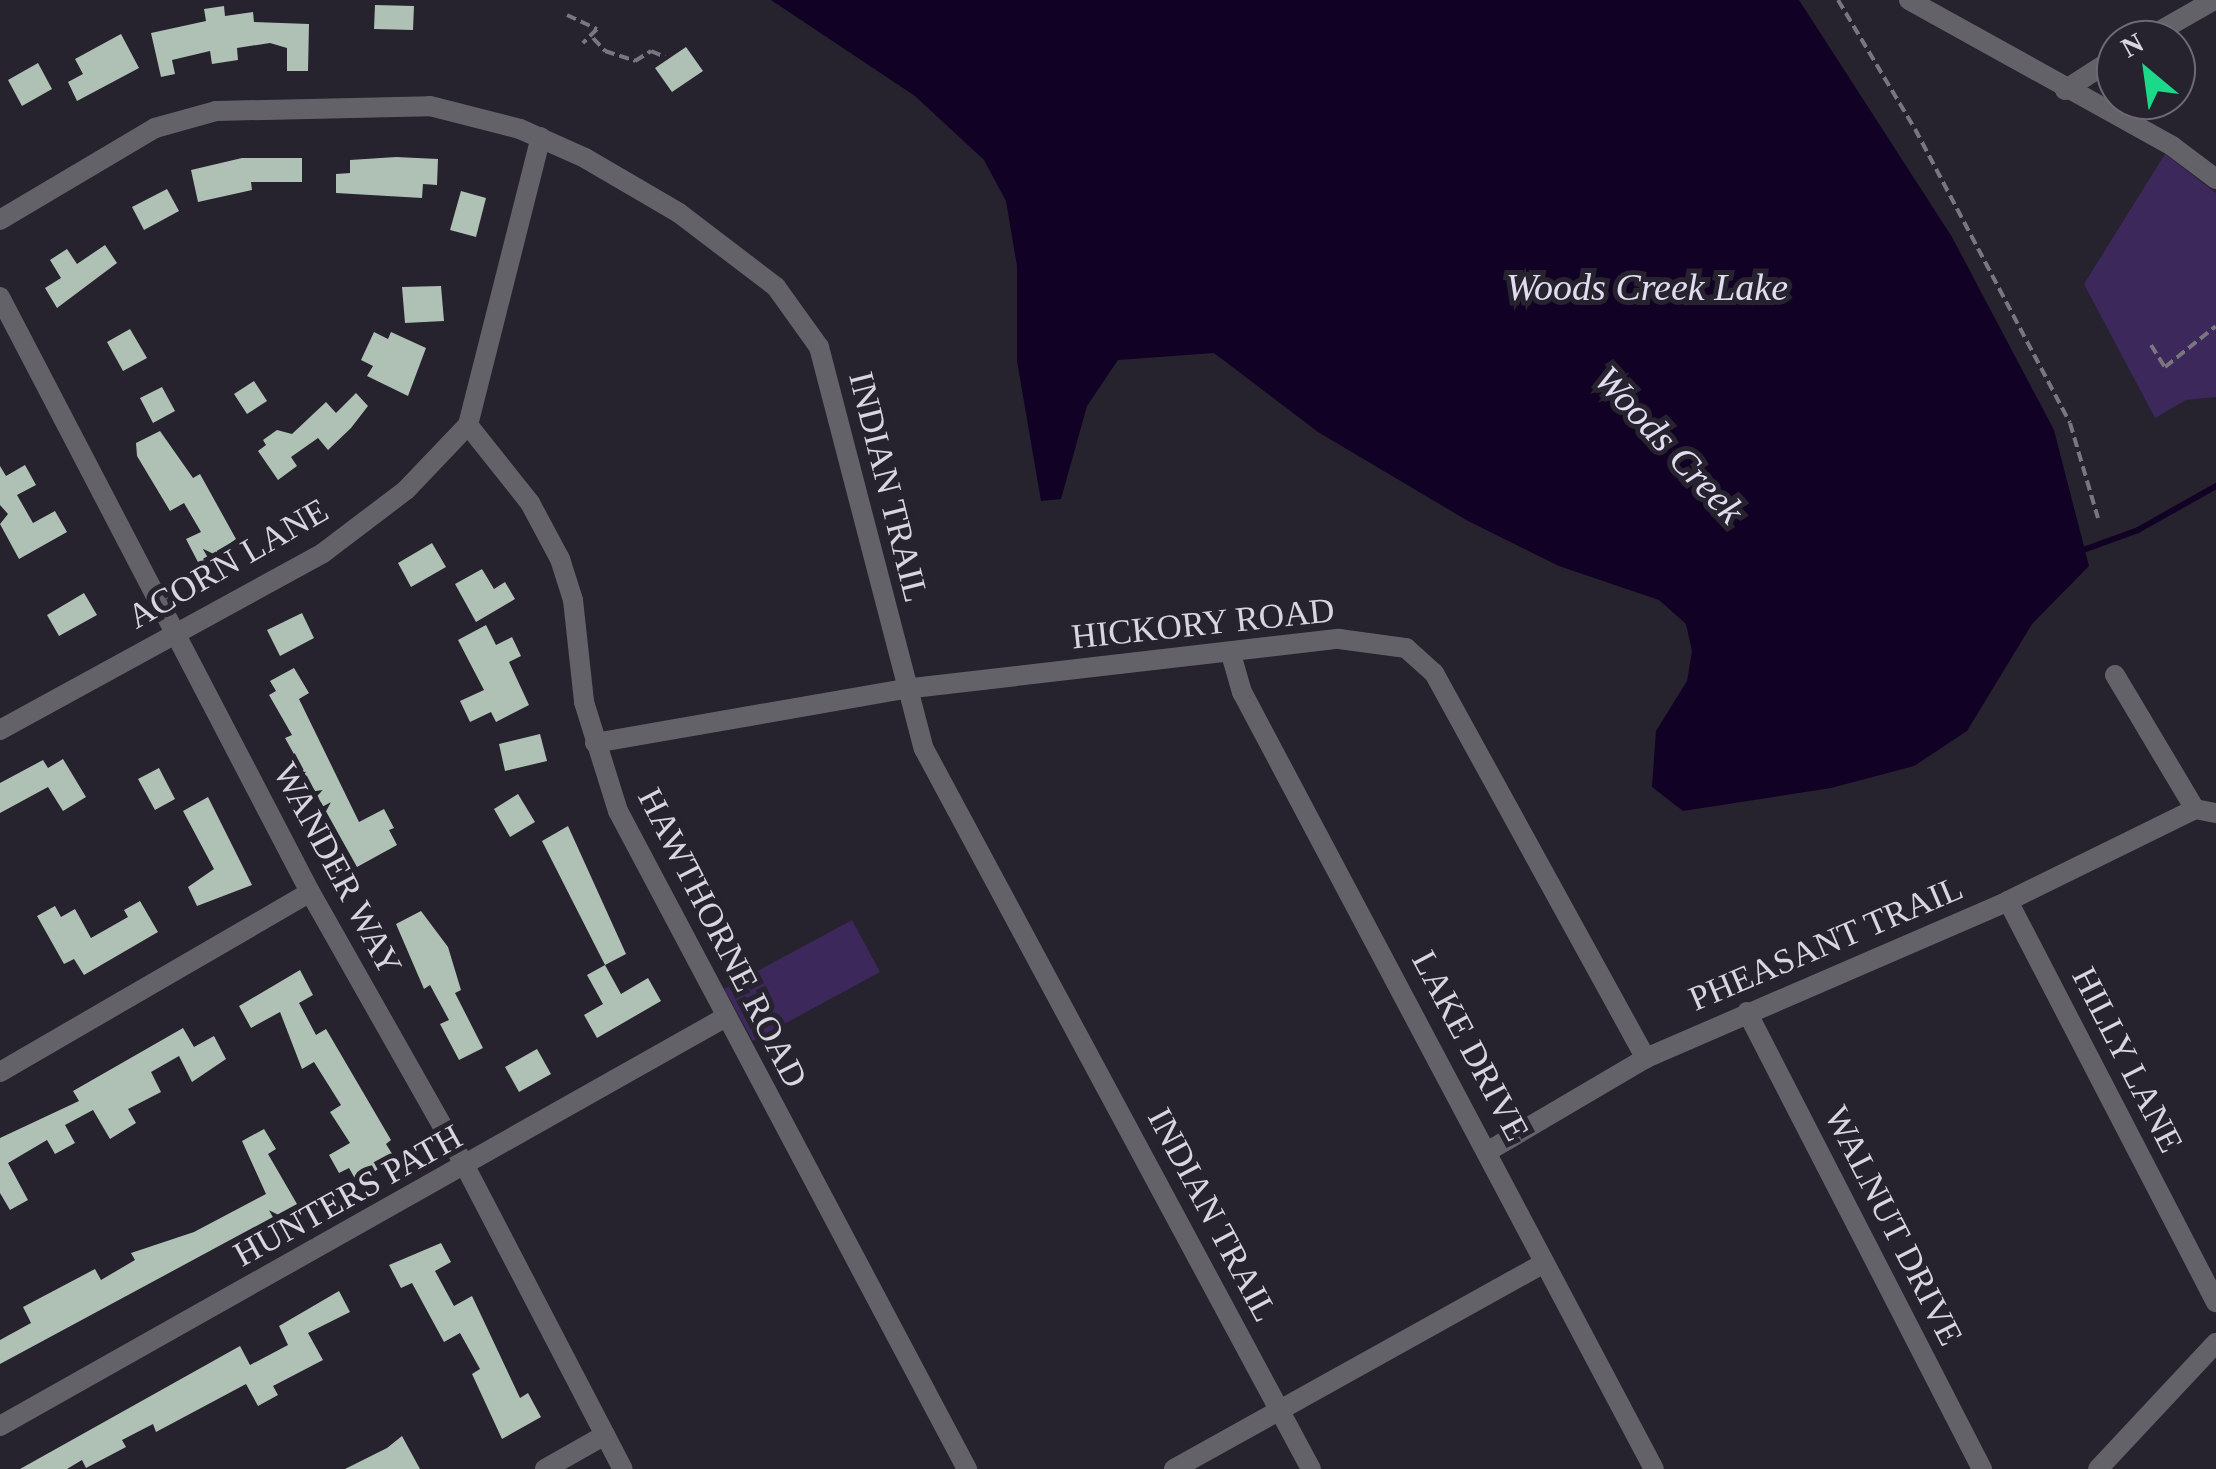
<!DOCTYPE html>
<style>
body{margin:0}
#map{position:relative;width:2216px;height:1469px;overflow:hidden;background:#26222e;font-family:"Times New Roman",serif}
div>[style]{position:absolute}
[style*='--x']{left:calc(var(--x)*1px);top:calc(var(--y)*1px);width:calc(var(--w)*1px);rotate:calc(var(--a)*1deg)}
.green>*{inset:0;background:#3c285a}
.water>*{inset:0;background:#110225}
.stream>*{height:6px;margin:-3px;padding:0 3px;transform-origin:3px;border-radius:3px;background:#110225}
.building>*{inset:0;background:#afc0b5}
.path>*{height:4px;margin-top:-2px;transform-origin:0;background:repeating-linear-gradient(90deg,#797680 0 10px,transparent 0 15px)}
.minor>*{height:20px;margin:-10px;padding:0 10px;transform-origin:10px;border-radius:10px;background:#646269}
.tertiary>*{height:20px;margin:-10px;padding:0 10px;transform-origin:10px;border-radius:10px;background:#646269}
span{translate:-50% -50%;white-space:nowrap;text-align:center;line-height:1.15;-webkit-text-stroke:10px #26222e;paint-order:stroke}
.street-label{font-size:35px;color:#d7d5dd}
.water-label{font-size:38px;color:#e2dcf1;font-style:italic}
.north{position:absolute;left:2096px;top:20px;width:100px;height:100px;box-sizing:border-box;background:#26222e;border:2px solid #6d6a74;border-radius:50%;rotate:331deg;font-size:28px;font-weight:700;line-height:40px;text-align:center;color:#d7d5dd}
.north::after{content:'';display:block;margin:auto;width:35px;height:45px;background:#1bd988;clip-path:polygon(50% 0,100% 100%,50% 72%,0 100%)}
</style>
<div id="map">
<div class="green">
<i style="clip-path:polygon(2165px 154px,2216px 193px,2216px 397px,2186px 400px,2155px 418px,2084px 284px)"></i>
<i style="clip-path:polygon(852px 920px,880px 972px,753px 1041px,724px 989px)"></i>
</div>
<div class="water">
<i style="clip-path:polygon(771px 0,1799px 0,1952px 237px,2054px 430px,2089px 566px,2032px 624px,1967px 731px,1914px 766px,1831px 788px,1683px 811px,1652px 787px,1656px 731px,1687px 681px,1692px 651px,1686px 624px,1659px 600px,1559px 566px,1468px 521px,1318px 432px,1214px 353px,1118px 360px,1087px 406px,1061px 499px,1041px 501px,1017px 361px,1017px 266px,1006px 201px,984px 160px,915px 96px)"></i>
</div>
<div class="stream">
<i style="--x:2078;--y:552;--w:64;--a:-20.1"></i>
<i style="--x:2138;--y:530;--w:90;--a:-29.4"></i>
</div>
<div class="building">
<i style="clip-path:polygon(375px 5px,414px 6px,413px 30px,374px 29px)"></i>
<i style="clip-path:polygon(224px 6px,225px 16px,253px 12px,254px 22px,309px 24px,308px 71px,287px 71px,287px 48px,270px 43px,237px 48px,238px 60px,212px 64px,210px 51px,172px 60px,175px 74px,161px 77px,151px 33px,206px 21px,204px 9px)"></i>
<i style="clip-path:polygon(121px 34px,139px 68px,77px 101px,68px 82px,83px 74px,75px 59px)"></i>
<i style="clip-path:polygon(686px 47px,703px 71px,672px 92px,655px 68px)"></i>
<i style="clip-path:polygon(38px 63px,52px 89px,22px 106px,8px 80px)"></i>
<i style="clip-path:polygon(396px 157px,438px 159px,437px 185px,423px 184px,422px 198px,336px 193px,336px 174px,350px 173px,350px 160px)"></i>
<i style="clip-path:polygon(242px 158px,302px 158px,302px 182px,251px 182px,252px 190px,198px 202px,191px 170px)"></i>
<i style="clip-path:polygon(167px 189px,179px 211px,144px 230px,132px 207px)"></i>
<i style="clip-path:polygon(461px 191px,486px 198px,476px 237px,450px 230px)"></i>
<i style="clip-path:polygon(105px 245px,117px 263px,57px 308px,45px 288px,61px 278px,50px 260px,67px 249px,77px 264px)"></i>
<i style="clip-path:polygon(441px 286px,444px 321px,405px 323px,402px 287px)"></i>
<i style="clip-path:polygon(130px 329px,147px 358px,123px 371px,107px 342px)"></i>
<i style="clip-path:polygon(374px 332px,388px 339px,391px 332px,426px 348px,408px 396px,367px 376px,373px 366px,361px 360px)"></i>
<i style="clip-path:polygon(254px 381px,267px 401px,247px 414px,234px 394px)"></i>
<i style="clip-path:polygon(162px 387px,175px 411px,153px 423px,140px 398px)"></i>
<i style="clip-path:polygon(356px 393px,368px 406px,351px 428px,328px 450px,318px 438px,291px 457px,297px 466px,278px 480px,258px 451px,266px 445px,263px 440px,277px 430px,292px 434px,326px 402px,336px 413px)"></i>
<i style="clip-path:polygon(160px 431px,193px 478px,200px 474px,236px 539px,200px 566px,186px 539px,201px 532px,184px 503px,170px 511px,137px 456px,136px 443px)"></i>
<i style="clip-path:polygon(25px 465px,36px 485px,17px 495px,33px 523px,55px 511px,67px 532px,19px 559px,0 524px,8px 514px,0 505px,0 466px,6px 476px)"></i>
<i style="clip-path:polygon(432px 543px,446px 567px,411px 587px,398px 563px)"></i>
<i style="clip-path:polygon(482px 569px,494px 589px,505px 582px,515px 599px,476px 622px,455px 584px)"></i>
<i style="clip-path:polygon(84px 593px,97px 615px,59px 636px,47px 615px)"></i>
<i style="clip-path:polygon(302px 613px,314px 638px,280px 656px,267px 630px)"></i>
<i style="clip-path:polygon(486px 625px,496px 645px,512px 637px,521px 656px,509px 662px,529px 705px,496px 722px,491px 712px,470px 722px,460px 701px,484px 690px,458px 640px)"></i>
<i style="clip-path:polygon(294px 668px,309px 693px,299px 699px,359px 822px,384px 809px,394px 828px,389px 830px,397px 845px,357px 867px,285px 738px,292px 735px,269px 695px,276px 691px,270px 681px)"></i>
<i style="clip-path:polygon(540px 734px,547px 761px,505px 771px,499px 744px)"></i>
<i style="clip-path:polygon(63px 759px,86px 797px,63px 811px,48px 787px,0 813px,0 783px,43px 760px,48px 768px)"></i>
<i style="clip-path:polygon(159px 768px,175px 799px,155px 810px,138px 779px)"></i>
<i style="clip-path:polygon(518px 794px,535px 822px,510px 837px,494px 809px)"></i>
<i style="clip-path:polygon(208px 797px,252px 885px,197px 906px,188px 887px,214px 869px,183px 811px)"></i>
<i style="clip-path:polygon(568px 826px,626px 954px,605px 965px,542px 841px)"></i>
<i style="clip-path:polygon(140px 901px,158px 932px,84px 975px,74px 959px,64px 964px,37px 916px,55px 906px,61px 917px,75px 909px,91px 938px,128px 917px,124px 910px)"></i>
<i style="clip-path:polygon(421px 911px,448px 947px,461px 990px,455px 993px,483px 1048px,459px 1060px,440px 1024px,449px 1020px,430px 985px,424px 989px,396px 924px)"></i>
<i style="clip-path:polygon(605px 965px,621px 994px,648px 978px,661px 1001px,597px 1038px,584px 1015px,603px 1004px,587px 975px)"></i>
<i style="clip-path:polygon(300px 970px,313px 995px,299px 1003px,316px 1035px,326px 1029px,391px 1140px,386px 1144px,394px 1157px,358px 1184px,349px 1168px,339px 1173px,329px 1155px,350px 1143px,330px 1112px,341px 1105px,314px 1062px,302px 1069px,280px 1012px,251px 1028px,239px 1006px)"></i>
<i style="clip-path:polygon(183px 1028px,194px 1047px,214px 1036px,226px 1059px,192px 1082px,179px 1056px,151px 1072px,161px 1092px,128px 1109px,136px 1123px,110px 1139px,93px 1110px,65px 1125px,75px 1143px,55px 1154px,47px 1140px,8px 1163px,28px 1200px,10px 1210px,0 1193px,0 1138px,79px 1101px,73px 1091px)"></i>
<i style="clip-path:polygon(537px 1049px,551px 1074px,519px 1092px,505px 1067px)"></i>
<i style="clip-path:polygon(264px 1129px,276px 1149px,268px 1154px,297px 1204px,0 1364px,0 1340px,31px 1323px,23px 1307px,95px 1269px,101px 1280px,135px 1260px,131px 1253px,194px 1232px,266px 1194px,242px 1141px)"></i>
<i style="clip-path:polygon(441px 1243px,451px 1262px,435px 1271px,454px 1306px,472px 1296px,520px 1398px,528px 1393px,541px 1417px,502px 1439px,472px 1374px,480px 1369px,460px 1333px,444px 1342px,412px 1283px,401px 1288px,389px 1265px)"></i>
<i style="clip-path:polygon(339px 1291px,350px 1312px,308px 1333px,323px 1360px,273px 1386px,278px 1395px,258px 1406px,246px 1384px,156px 1432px,153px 1424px,122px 1440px,126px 1447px,86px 1468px,82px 1460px,67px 1469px,20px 1469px,240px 1346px,250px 1365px,288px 1345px,279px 1326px)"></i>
<i style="clip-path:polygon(402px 1436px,420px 1469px,345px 1469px,387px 1448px)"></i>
</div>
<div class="path">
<i style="--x:1838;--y:0;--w:150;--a:59.2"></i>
<i style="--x:1915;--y:129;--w:332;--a:62.2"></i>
<i style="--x:2070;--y:423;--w:99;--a:73.6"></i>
<i style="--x:567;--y:15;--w:33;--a:25"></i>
<i style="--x:597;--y:29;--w:20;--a:135"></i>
<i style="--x:593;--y:38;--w:18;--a:47"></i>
<i style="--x:605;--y:51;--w:32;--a:18"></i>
<i style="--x:635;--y:61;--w:19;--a:-32"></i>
<i style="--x:651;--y:51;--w:15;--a:23"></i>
<i style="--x:2151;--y:345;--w:26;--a:58"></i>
<i style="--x:2165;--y:367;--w:65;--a:-38.8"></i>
</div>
<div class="minor">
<i style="--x:2144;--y:40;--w:81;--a:-29.7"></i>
<i style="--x:2065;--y:90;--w:61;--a:-32.9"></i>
<i style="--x:0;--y:220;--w:180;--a:-30.7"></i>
<i style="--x:155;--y:128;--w:63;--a:-15.6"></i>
<i style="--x:216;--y:111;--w:214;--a:-1.3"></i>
<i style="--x:430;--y:106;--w:93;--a:14.3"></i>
<i style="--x:520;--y:129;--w:71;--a:24"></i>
<i style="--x:585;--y:158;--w:109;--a:30.3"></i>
<i style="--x:679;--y:213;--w:122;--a:37.3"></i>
<i style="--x:776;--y:287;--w:74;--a:54.4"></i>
<i style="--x:819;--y:347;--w:415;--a:75.4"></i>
<i style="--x:924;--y:749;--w:817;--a:61.74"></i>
<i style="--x:0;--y:297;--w:671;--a:62.48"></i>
<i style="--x:310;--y:892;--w:317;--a:60.5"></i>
<i style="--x:466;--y:1168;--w:339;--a:62.5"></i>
<i style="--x:468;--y:425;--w:100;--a:51.5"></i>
<i style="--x:530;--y:503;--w:64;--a:61.8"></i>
<i style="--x:560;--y:559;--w:43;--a:72.4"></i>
<i style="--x:573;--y:600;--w:103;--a:83.8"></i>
<i style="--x:584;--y:702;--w:114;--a:72.7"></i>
<i style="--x:618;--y:811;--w:745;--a:62.06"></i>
<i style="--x:1231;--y:654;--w:40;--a:74"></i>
<i style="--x:1242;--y:692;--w:879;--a:62.07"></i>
<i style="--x:2115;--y:675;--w:156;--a:59.2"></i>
<i style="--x:2195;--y:809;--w:21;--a:11"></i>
<i style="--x:0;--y:730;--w:368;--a:-28.7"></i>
<i style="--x:323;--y:553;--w:104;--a:-37.2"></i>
<i style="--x:406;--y:490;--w:90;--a:-46.4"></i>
<i style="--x:468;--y:425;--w:297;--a:-75.8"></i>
<i style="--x:595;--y:743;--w:314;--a:-9.9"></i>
<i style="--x:904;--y:689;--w:438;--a:-6.6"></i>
<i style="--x:1339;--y:639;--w:68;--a:7.7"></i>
<i style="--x:1406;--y:648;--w:38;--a:42"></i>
<i style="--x:1434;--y:673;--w:440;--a:61.2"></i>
<i style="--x:2008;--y:901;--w:452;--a:62.6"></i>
<i style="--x:1747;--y:1012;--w:514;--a:62.79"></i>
<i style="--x:0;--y:1072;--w:358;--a:-30.1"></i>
<i style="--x:1490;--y:1150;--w:181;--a:-30.5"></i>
<i style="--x:1646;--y:1058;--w:395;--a:-23.4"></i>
<i style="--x:2008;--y:901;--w:208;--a:-26.2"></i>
<i style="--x:0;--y:1426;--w:831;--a:-29.4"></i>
<i style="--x:545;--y:1469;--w:69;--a:-29.5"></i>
<i style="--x:1174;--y:1469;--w:421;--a:-29.1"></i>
<i style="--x:2098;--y:1469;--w:173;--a:-46.9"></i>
</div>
<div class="tertiary">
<i style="--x:1909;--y:0;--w:301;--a:29"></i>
<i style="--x:2172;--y:146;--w:55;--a:36.9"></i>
</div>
<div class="street-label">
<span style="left:888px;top:487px;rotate:76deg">INDIAN TRAIL</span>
<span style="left:228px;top:564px;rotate:-30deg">ACORN LANE</span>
<span style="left:1203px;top:624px;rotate:-6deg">HICKORY ROAD</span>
<span style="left:337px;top:869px;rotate:62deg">WANDER WAY</span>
<span style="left:722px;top:938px;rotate:63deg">HAWTHORNE ROAD</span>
<span style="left:1826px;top:944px;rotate:-23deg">PHEASANT TRAIL</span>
<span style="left:1470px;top:1046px;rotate:62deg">LAKE DRIVE</span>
<span style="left:2127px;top:1060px;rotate:63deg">HILLY LANE</span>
<span style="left:348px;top:1196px;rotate:-29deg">HUNTERS PATH</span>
<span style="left:1212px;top:1215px;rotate:62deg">INDIAN TRAIL</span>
<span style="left:1893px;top:1226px;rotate:63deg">WALNUT DRIVE</span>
</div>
<div class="water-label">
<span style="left:1647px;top:288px">Woods Creek Lake</span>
<span style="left:1669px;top:445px;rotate:47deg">Woods Creek</span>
</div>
<div class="north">N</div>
</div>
